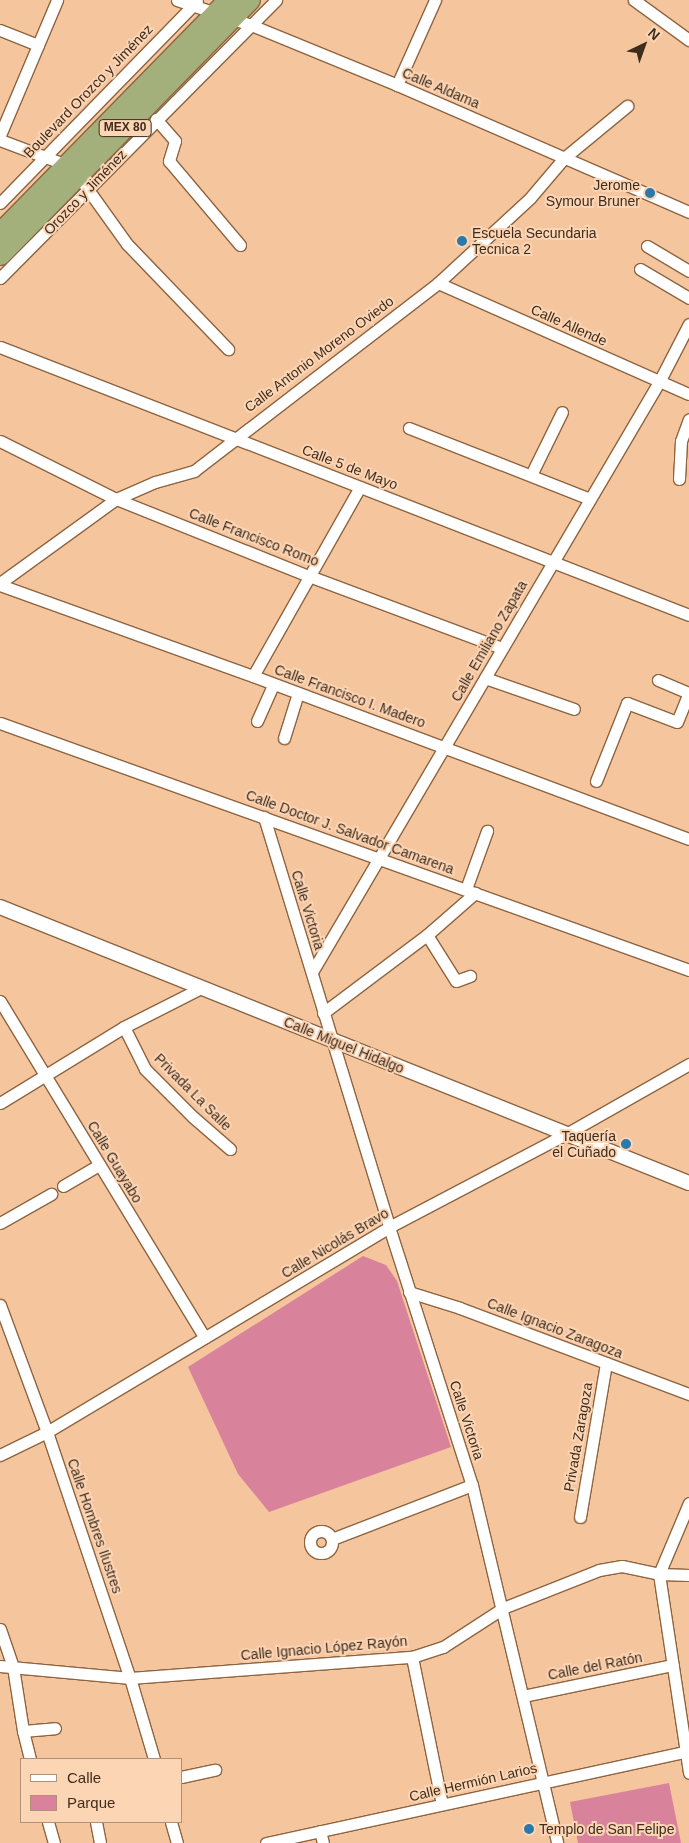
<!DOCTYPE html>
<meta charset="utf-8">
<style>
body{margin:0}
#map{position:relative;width:689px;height:1843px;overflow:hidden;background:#f5c59e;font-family:Helvetica,sans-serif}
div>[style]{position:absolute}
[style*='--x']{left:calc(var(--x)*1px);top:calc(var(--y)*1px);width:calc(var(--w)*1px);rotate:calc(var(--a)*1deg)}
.green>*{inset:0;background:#d8829c}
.roads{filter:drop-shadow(1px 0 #8e643f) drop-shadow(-1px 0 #8e643f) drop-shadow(0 1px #8e643f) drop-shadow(0 -1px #8e643f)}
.minor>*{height:11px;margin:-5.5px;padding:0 5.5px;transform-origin:5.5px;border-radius:5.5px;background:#fff}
.minor>.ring{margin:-5.5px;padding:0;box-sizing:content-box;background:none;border:11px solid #fff;border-radius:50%}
.tertiary>*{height:14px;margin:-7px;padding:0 7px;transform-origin:7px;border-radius:7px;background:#fff}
.trunk>*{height:19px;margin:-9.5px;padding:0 9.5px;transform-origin:9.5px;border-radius:9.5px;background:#a3b07c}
.dots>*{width:14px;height:14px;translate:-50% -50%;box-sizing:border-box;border:2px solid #fcd5b5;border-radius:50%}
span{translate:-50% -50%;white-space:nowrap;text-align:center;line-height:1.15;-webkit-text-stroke:4px #fcd5b5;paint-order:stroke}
.shield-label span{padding:1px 4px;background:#fcd5b5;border:1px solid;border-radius:4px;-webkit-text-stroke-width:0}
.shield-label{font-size:12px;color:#3e2c1c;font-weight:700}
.street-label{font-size:14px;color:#3e2c1c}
.poi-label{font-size:14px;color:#3e2c1c}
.right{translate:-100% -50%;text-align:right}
.left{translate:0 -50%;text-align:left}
.legend{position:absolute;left:20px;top:1758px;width:162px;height:65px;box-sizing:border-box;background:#fcd5b5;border:1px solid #b09178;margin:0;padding:6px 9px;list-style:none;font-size:15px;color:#3e2c1c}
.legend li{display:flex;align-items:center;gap:10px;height:25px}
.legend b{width:25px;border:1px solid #b09178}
.north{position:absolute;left:619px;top:20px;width:50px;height:50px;-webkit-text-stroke:4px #fcd5b5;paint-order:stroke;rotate:42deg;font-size:14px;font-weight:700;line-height:20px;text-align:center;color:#3e2c1c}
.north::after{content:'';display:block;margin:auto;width:18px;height:22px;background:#3e2c1c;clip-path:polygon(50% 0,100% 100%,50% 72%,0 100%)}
</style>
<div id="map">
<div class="green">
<i style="clip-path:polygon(363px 1256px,386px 1265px,397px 1281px,451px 1447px,269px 1512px,238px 1474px,188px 1367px)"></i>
<i style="clip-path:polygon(669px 1783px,681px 1843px,578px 1843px,570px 1802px)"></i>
</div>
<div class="roads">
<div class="minor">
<i style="--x:177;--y:0;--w:78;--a:18.7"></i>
<i style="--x:251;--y:25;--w:158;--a:22.3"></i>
<i style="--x:397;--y:85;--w:318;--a:23.5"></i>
<i style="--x:634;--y:0;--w:68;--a:36"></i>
<i style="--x:0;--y:30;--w:41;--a:21.5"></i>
<i style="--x:397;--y:85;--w:93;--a:-65.9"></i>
<i style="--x:156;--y:119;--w:29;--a:49"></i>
<i style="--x:175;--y:141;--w:21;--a:107"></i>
<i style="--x:169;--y:161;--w:110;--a:49.8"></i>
<i style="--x:0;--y:135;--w:147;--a:-67.1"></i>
<i style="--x:0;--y:140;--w:68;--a:20.6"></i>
<i style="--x:64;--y:164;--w:7;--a:45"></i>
<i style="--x:84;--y:184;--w:74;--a:54.4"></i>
<i style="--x:127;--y:244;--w:146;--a:46.1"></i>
<i style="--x:0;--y:203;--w:282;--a:-45.7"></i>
<i style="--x:647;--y:246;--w:49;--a:30.8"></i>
<i style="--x:640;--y:269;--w:57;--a:30.6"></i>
<i style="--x:0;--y:278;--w:392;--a:-45.2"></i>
<i style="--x:438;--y:283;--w:274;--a:23.9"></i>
<i style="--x:0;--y:347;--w:739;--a:21.25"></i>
<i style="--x:409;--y:428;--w:194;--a:21.4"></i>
<i style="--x:0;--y:441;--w:130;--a:26.6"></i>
<i style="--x:116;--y:499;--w:208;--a:21.8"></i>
<i style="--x:309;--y:576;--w:206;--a:20.5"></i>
<i style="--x:531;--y:475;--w:70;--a:-63.8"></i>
<i style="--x:679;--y:479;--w:38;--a:-87"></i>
<i style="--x:681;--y:441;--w:23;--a:-70"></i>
<i style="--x:0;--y:583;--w:143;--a:-35.9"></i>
<i style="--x:116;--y:499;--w:43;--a:-23.6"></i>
<i style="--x:155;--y:482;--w:41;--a:-15.8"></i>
<i style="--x:194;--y:471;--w:308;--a:-37.6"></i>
<i style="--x:438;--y:283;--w:125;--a:-42.7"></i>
<i style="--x:530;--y:198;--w:52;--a:-49.6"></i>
<i style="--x:564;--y:158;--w:82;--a:-39.5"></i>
<i style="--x:0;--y:585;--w:269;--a:19.8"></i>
<i style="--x:253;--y:676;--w:465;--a:20.5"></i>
<i style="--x:253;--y:676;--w:217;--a:-60.5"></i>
<i style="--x:485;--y:678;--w:94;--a:19.2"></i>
<i style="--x:658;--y:680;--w:34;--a:23"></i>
<i style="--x:257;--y:721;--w:39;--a:-66"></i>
<i style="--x:0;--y:723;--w:732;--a:19.72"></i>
<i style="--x:284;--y:738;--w:47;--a:-72.7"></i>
<i style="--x:596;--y:781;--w:84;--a:-68.3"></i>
<i style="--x:627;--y:703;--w:53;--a:20.8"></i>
<i style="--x:677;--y:722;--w:31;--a:-68"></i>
<i style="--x:264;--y:817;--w:429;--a:73"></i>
<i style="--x:389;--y:1227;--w:271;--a:72.2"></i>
<i style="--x:472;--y:1485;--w:368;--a:76.6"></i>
<i style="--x:466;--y:889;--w:62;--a:-70.1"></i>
<i style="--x:427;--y:935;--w:54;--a:57.8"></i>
<i style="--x:456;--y:981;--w:15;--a:-20"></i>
<i style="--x:312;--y:972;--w:684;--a:-59.54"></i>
<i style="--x:659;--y:382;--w:65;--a:-62.7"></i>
<i style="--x:0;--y:1001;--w:394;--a:58.7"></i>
<i style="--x:323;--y:1013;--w:130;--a:-36.9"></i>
<i style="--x:427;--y:935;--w:64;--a:-41.2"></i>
<i style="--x:124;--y:1027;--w:47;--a:63.4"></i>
<i style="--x:145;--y:1069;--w:68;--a:45"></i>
<i style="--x:193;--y:1117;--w:49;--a:40.9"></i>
<i style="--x:0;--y:1103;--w:145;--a:-31.5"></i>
<i style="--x:124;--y:1027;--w:86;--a:-26.9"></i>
<i style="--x:63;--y:1186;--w:42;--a:-30.3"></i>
<i style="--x:0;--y:1223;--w:59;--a:-29.6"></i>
<i style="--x:409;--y:1292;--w:53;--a:17.4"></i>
<i style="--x:460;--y:1308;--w:245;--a:20.6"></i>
<i style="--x:0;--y:1305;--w:135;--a:69.7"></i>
<i style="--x:47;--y:1432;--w:260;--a:71.4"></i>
<i style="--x:130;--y:1678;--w:84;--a:73.5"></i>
<i style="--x:0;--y:1455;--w:52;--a:-26.1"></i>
<i style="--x:47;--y:1432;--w:399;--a:-30.9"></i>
<i style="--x:389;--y:1227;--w:200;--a:-27.7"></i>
<i style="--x:566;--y:1134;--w:142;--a:-29.6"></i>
<i style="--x:689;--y:1503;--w:77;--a:112.9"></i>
<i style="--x:659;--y:1574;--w:201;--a:81.4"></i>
<i style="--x:580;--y:1517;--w:156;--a:-80.4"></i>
<i class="ring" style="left:310px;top:1531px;width:11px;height:11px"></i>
<i style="--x:332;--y:1539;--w:150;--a:-21.1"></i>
<i style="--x:0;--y:1629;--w:40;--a:71.1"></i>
<i style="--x:13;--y:1667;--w:65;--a:81.1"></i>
<i style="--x:23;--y:1731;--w:29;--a:76"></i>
<i style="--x:412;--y:1657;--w:150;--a:78.5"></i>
<i style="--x:0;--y:1666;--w:131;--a:5.3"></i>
<i style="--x:130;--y:1678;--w:283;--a:-4.3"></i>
<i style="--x:412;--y:1657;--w:33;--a:-18"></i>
<i style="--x:443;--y:1647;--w:72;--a:-33"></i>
<i style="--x:503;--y:1608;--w:103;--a:-21.6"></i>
<i style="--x:599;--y:1570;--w:23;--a:-10"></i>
<i style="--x:622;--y:1566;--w:38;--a:12"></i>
<i style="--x:659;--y:1574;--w:30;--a:2"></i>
<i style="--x:523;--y:1696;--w:153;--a:-11.7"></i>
<i style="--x:23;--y:1731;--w:32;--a:-5"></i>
<i style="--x:181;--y:1777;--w:35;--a:-12"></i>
<i style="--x:48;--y:1822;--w:22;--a:74"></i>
<i style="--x:96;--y:1822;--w:21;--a:79"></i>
<i style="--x:171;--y:1822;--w:22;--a:74"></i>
<i style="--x:320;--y:1831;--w:12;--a:76"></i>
<i style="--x:266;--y:1843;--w:433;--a:-12.3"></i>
</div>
<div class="tertiary">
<i style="--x:0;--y:907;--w:742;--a:21.83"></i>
</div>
<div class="trunk">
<i style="--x:0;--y:232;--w:325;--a:-45.6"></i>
<i style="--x:0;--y:255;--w:357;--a:-45.6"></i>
</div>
</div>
<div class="dots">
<i style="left:650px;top:193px;background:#2a79ab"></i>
<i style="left:462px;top:241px;background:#2a79ab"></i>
<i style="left:626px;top:1144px;background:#2a79ab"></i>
<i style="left:529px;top:1829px;background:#2a79ab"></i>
</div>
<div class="shield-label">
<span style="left:125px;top:128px">MEX 80</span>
</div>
<div class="street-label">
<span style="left:441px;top:88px;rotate:23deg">Calle Aldama</span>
<span style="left:88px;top:91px;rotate:-46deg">Boulevard Orozco y Jiménez</span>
<span style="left:85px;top:192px;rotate:-46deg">Orozco y Jiménez</span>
<span style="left:569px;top:325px;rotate:24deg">Calle Allende</span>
<span style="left:319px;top:354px;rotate:-37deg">Calle Antonio Moreno Oviedo</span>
<span style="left:350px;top:467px;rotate:21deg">Calle 5 de Mayo</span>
<span style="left:254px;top:537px;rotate:21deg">Calle Francisco Romo</span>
<span style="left:489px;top:641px;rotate:-60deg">Calle Emiliano Zapata</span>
<span style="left:350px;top:696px;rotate:20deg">Calle Francisco I. Madero</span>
<span style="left:350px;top:832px;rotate:20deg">Calle Doctor J. Salvador Camarena</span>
<span style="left:308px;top:910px;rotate:73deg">Calle Victoria</span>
<span style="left:344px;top:1045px;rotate:22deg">Calle Miguel Hidalgo</span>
<span style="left:193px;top:1092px;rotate:45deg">Privada La Salle</span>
<span style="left:115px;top:1162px;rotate:59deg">Calle Guayabo</span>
<span style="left:335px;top:1243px;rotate:-31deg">Calle Nicolás Bravo</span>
<span style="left:555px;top:1328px;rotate:21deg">Calle Ignacio Zaragoza</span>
<span style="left:467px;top:1420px;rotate:72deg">Calle Victoria</span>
<span style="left:578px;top:1437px;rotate:-80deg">Privada Zaragoza</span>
<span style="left:95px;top:1526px;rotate:71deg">Calle Hombres Ilustres</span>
<span style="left:324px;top:1648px;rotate:-5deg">Calle Ignacio López Rayón</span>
<span style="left:595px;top:1666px;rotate:-11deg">Calle del Ratón</span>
<span style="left:473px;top:1782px;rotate:-13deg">Calle Hermión Larios</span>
</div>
<div class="poi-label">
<span class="right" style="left:640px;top:193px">Jerome<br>Symour Bruner</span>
<span class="left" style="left:472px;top:241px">Escuela Secundaria<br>Tecnica 2</span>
<span class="right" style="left:616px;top:1144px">Taquería<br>el Cuñado</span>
<span class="left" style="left:539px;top:1829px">Templo de San Felipe</span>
</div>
<ul class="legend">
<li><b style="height:6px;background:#fff"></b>Calle</li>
<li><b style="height:14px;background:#d8829c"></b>Parque</li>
</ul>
<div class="north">N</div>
</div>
